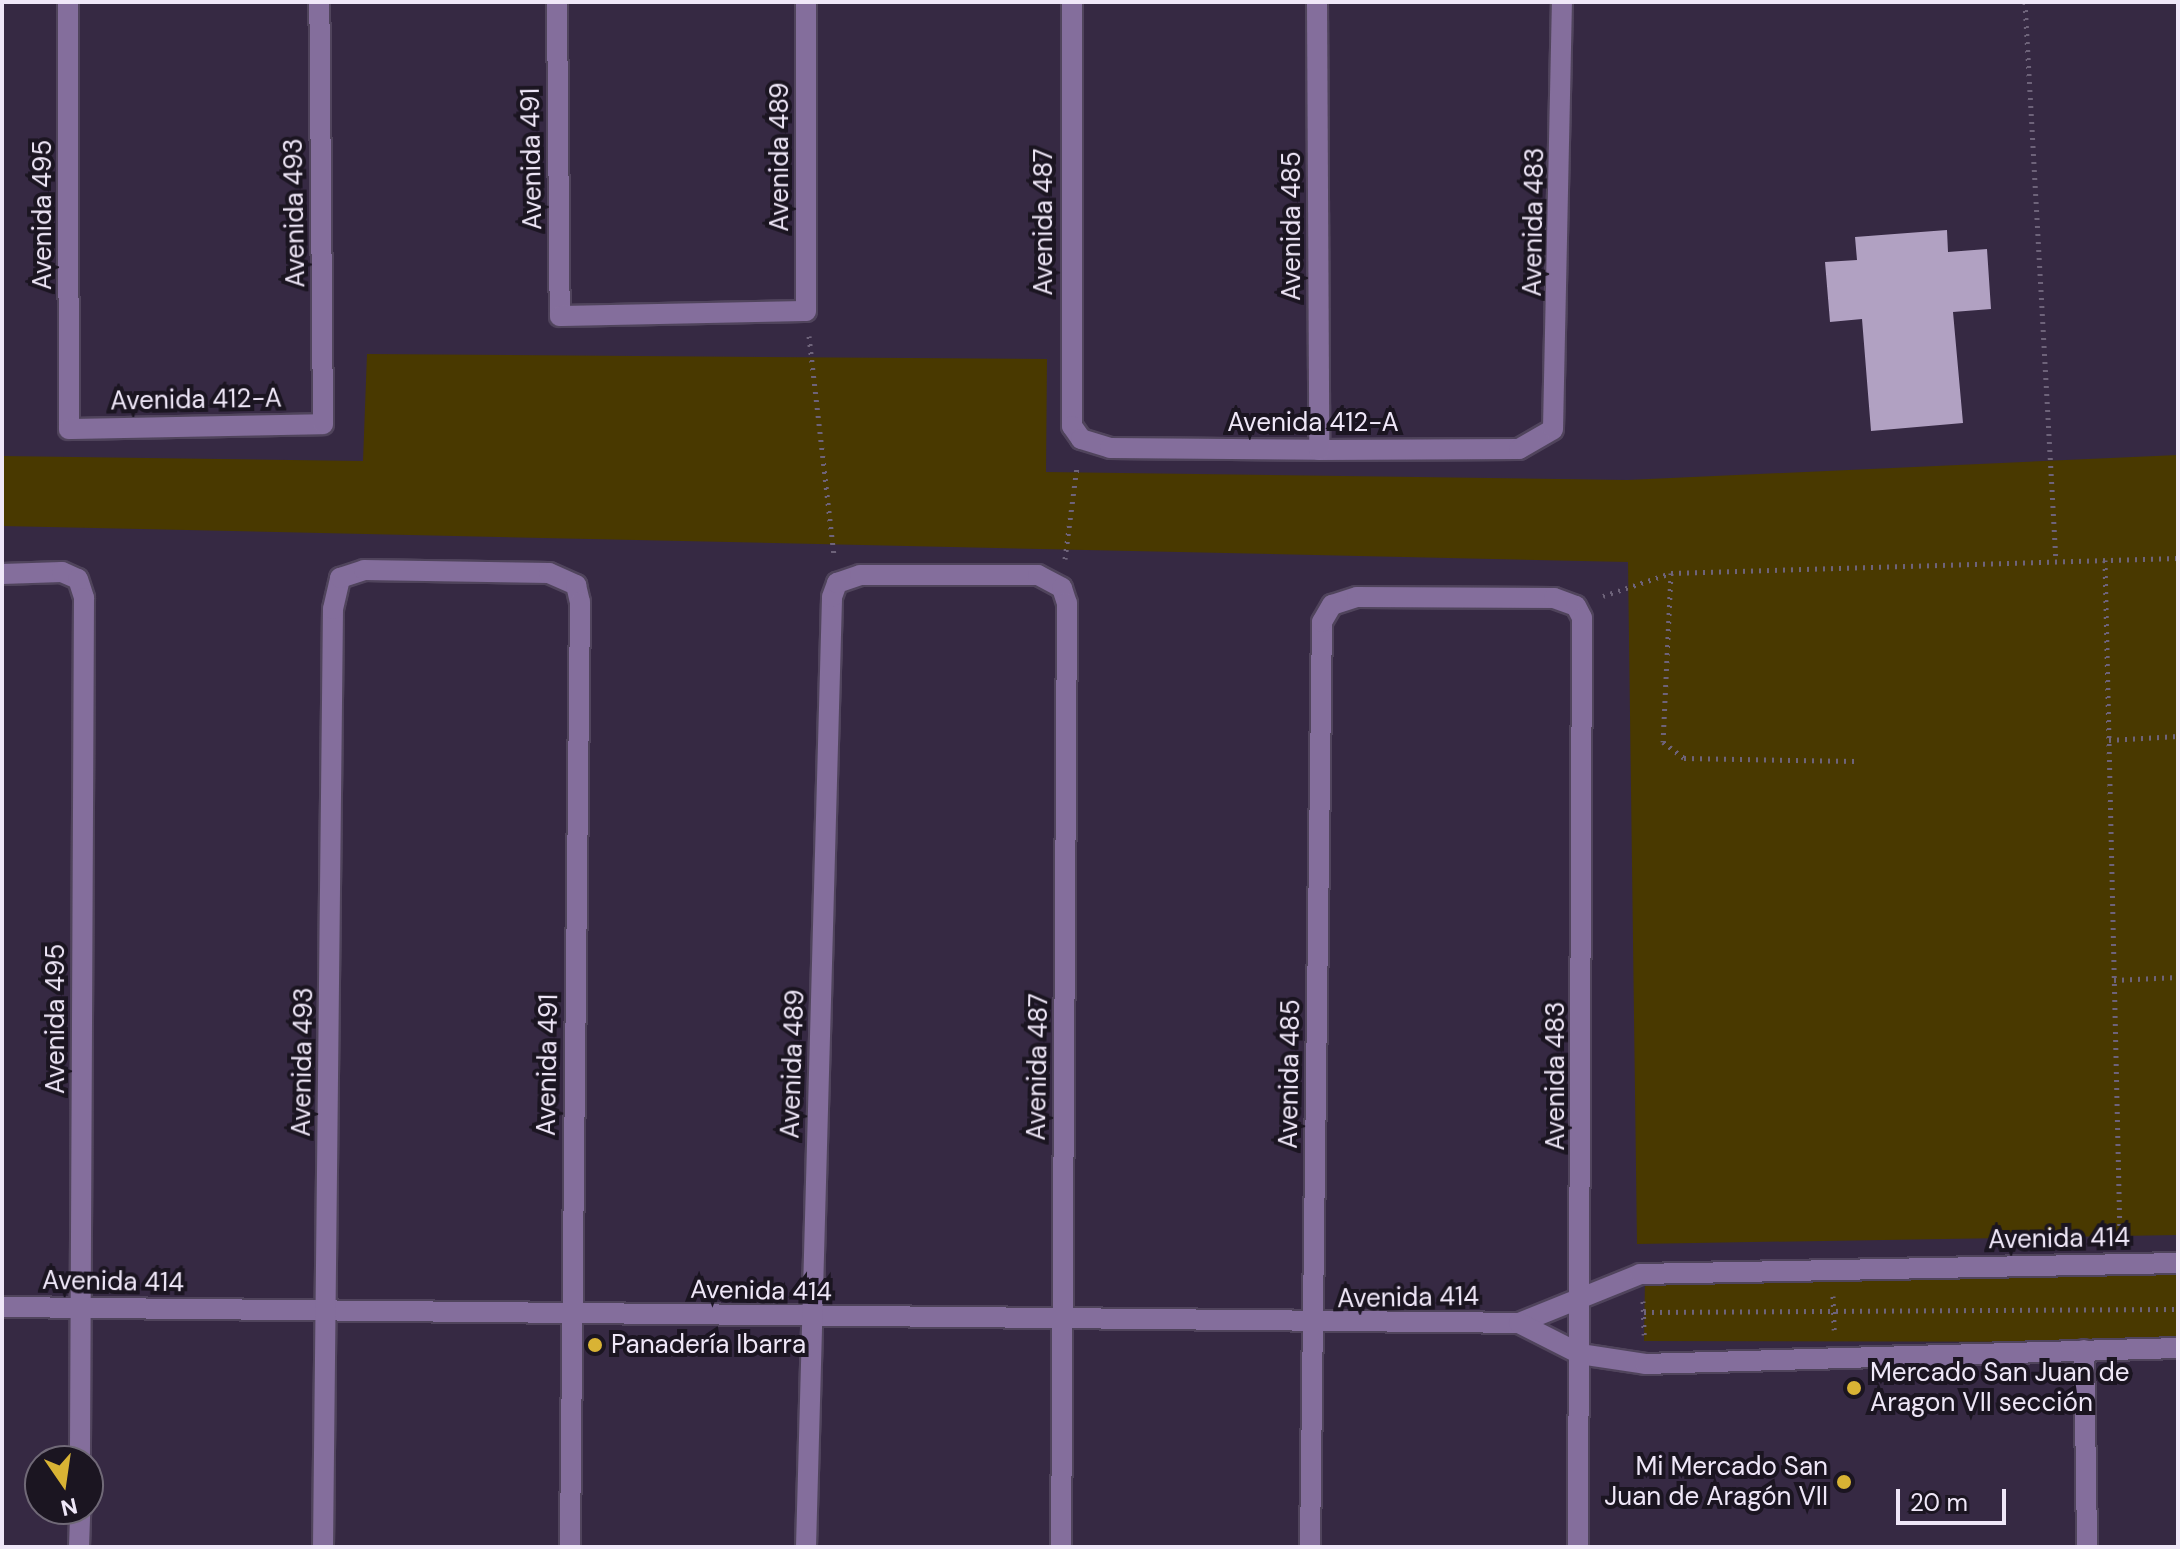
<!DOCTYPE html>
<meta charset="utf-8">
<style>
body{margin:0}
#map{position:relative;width:2180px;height:1549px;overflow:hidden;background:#362943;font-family:"DM Sans",sans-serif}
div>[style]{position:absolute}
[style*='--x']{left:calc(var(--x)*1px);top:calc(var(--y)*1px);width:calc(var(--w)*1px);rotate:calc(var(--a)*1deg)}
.green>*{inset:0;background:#493900}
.building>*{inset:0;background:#b1a1c2}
.path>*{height:5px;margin-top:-2.5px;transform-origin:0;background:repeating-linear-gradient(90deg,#6e637a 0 2px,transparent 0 8px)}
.roads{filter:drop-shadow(2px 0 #50445c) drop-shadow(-2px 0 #50445c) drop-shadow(0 2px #50445c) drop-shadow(0 -2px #50445c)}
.minor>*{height:20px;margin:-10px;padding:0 10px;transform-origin:10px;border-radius:10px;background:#846e9c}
.dots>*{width:22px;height:22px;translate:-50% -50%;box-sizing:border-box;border:4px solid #1b1521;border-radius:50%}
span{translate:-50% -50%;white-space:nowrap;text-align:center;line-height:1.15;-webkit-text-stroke:8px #1b1521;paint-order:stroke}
.street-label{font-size:26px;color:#efe7f8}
.poi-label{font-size:26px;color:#efe7f8}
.left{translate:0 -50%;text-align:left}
.right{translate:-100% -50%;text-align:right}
.frame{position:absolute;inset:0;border:4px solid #efe7f8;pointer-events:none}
.north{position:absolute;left:24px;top:1445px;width:80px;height:80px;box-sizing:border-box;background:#1b1521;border:2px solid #706977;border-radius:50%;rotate:167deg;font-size:22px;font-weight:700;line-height:32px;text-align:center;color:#efe7f8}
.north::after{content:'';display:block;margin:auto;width:28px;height:36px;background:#d9b334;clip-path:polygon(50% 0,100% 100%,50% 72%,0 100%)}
.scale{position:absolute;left:1896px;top:1489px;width:110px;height:36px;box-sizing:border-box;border:4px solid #efe7f8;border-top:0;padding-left:10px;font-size:24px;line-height:28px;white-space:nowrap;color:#efe7f8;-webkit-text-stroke:6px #1b1521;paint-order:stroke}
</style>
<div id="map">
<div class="green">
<i style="clip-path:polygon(367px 354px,1047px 359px,1046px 472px,1627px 480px,2178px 455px,2178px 1235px,1637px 1244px,1628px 562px,2px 526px,2px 456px,363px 461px)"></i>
<i style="clip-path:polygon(2178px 1272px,2178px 1342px,1644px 1341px,1645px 1279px)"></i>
</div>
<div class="building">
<i style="clip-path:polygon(1947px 230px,1948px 252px,1987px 249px,1991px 309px,1953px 312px,1963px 423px,1871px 431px,1862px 319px,1830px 322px,1825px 262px,1857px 260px,1855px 237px)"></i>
</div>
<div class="path">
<i style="--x:2025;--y:2;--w:560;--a:86.83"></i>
<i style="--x:809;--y:336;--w:222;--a:83.5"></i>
<i style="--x:1065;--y:559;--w:94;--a:-82.6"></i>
<i style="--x:2105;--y:560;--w:679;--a:88.73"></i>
<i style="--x:1671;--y:573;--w:169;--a:92.7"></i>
<i style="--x:1663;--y:742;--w:26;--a:37"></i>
<i style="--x:1684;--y:758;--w:173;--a:1"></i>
<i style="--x:1603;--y:596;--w:72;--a:-18.7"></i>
<i style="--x:1671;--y:573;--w:507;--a:-1.69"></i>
<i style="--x:2109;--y:740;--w:69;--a:-3.3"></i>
<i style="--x:2114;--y:980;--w:64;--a:-2.7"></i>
<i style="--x:1833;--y:1296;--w:34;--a:88"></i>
<i style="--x:1643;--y:1301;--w:34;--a:88"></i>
<i style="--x:1644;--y:1312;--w:534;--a:-0.32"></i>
</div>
<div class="roads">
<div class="minor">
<i style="--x:68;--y:2;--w:427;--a:89.9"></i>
<i style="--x:69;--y:429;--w:254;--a:-1.1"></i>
<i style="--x:323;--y:424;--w:422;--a:-90.5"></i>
<i style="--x:557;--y:2;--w:314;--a:89.5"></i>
<i style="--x:560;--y:316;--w:246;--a:-1.2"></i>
<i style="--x:806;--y:311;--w:309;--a:-90"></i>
<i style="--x:1072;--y:2;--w:424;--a:90"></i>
<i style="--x:1072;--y:426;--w:16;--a:55"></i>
<i style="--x:1081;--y:439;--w:30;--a:17"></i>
<i style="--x:1110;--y:448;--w:209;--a:0.5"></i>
<i style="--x:1319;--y:450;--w:200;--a:-0.3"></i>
<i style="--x:1519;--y:449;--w:39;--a:-30"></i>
<i style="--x:1553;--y:429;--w:427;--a:-88.8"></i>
<i style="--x:1317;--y:2;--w:448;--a:89.7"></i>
<i style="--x:2;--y:574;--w:60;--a:-1.9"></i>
<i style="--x:62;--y:572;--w:17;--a:24"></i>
<i style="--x:78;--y:579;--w:20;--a:72"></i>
<i style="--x:84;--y:598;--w:863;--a:90.27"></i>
<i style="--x:2;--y:1307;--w:1517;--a:0.6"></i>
<i style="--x:1519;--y:1323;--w:131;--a:-22"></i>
<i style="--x:1640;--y:1274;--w:538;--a:-1.17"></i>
<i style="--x:1519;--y:1323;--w:68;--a:26.9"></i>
<i style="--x:1580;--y:1354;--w:66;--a:8.7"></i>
<i style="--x:1645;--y:1364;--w:533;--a:-1.72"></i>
<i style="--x:2084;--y:1350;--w:197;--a:89.1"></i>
<i style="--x:79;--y:1547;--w:38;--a:-88"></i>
<i style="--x:323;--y:1547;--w:938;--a:-89.39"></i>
<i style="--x:333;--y:609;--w:32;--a:-77"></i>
<i style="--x:340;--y:578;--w:25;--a:-18"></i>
<i style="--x:364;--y:570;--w:185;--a:0.9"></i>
<i style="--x:549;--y:573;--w:30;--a:24"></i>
<i style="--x:576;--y:585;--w:17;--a:77"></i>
<i style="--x:580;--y:602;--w:945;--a:90.61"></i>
<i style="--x:806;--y:1547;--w:950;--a:-88.43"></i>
<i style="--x:832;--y:597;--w:15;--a:-70"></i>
<i style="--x:837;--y:583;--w:24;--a:-19"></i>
<i style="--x:860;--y:575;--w:178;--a:0"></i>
<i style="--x:1038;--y:575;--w:27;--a:28"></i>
<i style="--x:1062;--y:588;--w:16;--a:72"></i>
<i style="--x:1067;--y:603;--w:944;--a:90.36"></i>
<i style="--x:1310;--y:1547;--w:925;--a:-89.26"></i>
<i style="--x:1322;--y:622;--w:20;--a:-60"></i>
<i style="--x:1332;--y:605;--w:26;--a:-18"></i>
<i style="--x:1357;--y:597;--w:197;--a:0.3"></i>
<i style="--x:1554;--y:598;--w:23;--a:20"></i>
<i style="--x:1576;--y:606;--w:13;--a:63"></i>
<i style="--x:1582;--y:618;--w:929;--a:90.25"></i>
</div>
</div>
<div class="dots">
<i style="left:595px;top:1345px;background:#d9b334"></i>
<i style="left:1854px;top:1388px;background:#d9b334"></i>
<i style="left:1844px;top:1482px;background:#d9b334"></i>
</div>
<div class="street-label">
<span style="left:780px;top:157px;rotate:-90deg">Avenida 489</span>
<span style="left:532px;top:159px;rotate:-91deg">Avenida 491</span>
<span style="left:295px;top:213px;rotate:-91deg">Avenida 493</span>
<span style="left:43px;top:215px;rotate:-90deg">Avenida 495</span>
<span style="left:1044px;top:222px;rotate:-90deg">Avenida 487</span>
<span style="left:1534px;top:222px;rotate:-89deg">Avenida 483</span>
<span style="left:1292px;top:226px;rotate:-90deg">Avenida 485</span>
<span style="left:196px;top:400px;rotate:-1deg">Avenida 412-A</span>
<span style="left:1313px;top:423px">Avenida 412-A</span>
<span style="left:56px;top:1019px;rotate:-90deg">Avenida 495</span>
<span style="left:303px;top:1062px;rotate:-89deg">Avenida 493</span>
<span style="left:793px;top:1064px;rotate:-88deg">Avenida 489</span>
<span style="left:548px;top:1065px;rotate:-89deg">Avenida 491</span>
<span style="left:1038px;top:1067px;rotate:-89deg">Avenida 487</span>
<span style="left:1290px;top:1074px;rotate:-89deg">Avenida 485</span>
<span style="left:1556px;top:1076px;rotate:-90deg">Avenida 483</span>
<span style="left:2059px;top:1239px;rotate:-1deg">Avenida 414</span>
<span style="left:113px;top:1282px;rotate:1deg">Avenida 414</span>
<span style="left:761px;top:1291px;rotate:1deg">Avenida 414</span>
<span style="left:1408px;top:1298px;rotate:-1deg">Avenida 414</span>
</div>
<div class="poi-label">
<span class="left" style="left:611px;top:1345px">Panadería Ibarra</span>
<span class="left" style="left:1870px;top:1388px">Mercado San Juan de<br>Aragon VII sección</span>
<span class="right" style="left:1828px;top:1482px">Mi Mercado San<br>Juan de Aragón VII</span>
</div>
<div class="frame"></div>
<div class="north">N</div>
<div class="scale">20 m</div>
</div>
